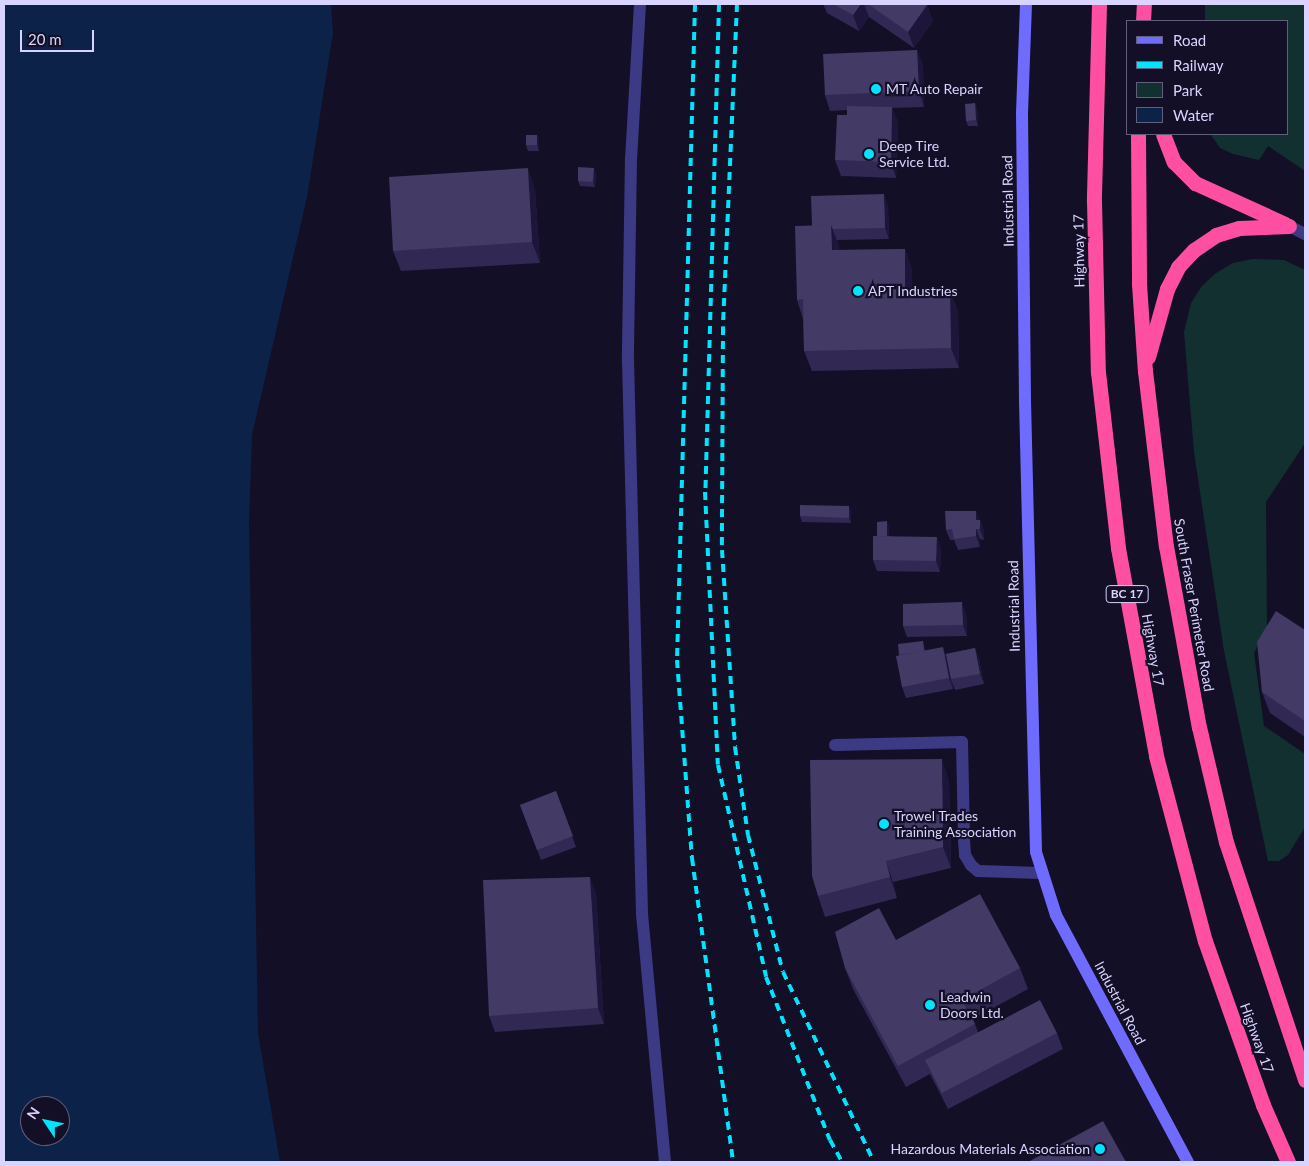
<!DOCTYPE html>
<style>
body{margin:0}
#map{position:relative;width:1309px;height:1166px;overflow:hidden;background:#130f26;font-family:Lato,sans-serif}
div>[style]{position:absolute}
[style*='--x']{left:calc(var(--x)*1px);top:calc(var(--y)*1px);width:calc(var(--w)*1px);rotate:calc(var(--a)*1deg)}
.green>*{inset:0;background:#12302f}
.water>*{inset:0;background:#0c2248}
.lane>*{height:12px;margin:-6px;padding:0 6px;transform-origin:6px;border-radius:6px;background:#3d3a85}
.street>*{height:12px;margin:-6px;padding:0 6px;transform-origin:6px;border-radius:6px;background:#3d3a85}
.secondary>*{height:12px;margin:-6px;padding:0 6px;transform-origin:6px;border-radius:6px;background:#6f6bff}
.highway>*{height:15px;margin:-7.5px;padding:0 7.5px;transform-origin:7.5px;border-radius:7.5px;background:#ff4fa3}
.rail>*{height:4px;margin-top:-2px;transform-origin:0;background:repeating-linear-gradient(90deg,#00e5ff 0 8px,transparent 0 14px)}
.wall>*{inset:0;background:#312854}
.shaded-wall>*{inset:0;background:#1d163a}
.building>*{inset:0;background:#433a66}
.dots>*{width:14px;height:14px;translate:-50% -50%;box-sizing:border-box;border:2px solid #130f26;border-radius:50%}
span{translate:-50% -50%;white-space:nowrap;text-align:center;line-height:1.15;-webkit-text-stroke:4.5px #130f26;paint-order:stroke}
.shield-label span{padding:1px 4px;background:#130f26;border:1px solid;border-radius:4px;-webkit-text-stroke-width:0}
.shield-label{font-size:12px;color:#d9d4ff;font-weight:700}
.poi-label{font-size:14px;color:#d9d4ff}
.left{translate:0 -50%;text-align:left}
.right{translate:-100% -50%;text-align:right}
.street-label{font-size:14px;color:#d9d4ff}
.frame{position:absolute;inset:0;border:5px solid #d9d4ff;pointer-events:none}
.legend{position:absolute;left:1126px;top:20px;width:162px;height:115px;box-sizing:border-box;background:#130f26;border:1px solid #625e7d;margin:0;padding:6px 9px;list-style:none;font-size:15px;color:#d9d4ff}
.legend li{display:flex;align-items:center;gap:10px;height:25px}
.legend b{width:25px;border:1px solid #625e7d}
.north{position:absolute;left:20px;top:1096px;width:50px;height:50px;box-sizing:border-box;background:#130f26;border:1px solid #625e7d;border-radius:50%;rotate:304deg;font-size:14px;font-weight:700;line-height:20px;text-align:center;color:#d9d4ff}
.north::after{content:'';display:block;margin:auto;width:18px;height:22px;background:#00e5ff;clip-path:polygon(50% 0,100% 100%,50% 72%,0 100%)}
.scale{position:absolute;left:20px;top:30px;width:74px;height:22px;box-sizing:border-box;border:2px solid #d9d4ff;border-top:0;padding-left:6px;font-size:15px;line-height:18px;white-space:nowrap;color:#d9d4ff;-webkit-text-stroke:4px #130f26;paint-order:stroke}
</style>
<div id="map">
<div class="green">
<i style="clip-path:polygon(1205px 4px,1305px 4px,1305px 171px,1268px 146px,1259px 160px,1233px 154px,1220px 148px,1211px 135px,1288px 134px,1288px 21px,1205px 21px)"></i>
<i style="clip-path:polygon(1253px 259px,1284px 260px,1305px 270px,1305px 443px,1266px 502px,1267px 627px,1254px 653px,1264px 726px,1305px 754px,1305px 827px,1288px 855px,1279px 861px,1268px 861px,1224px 651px,1194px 452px,1184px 332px,1191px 303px,1202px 286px,1216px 273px,1233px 263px)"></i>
</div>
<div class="water">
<i style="clip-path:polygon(evenodd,4px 4px,331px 4px,333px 33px,307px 197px,252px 435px,249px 522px,258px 1033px,280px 1162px,4px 1162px,4px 4px,30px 1106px,60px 1106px,60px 1136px,30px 1136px,30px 1106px)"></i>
</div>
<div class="lane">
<i style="--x:640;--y:4;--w:154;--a:93.3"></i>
<i style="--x:631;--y:158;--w:202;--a:90.9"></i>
<i style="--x:628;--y:360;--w:554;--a:88.55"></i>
<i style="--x:642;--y:914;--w:249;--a:84.7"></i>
<i style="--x:835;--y:745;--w:127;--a:-1.4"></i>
<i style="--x:962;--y:742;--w:98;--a:88.8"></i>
<i style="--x:964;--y:840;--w:15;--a:86"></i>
<i style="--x:965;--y:855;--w:12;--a:59"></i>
<i style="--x:971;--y:865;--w:9;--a:41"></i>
<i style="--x:978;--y:871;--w:62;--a:1.8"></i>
</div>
<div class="street">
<i style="--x:1289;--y:226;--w:18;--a:27"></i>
</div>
<div class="secondary">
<i style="--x:1026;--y:4;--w:109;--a:92.1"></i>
<i style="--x:1022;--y:113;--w:288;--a:89.4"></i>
<i style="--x:1025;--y:401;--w:451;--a:88.6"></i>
<i style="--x:1036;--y:852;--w:66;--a:72.4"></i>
<i style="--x:1056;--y:915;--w:280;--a:61.9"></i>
</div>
<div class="highway">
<i style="--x:1099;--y:4;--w:197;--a:91.5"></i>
<i style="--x:1094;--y:201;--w:171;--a:88.7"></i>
<i style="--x:1098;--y:372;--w:177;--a:83.5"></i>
<i style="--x:1118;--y:548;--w:211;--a:79.6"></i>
<i style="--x:1156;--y:756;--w:191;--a:75.2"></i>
<i style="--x:1205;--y:941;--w:174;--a:70.5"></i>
<i style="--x:1263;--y:1105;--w:62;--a:66.3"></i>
<i style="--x:1143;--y:21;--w:17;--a:-87"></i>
<i style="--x:1138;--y:134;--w:150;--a:89.6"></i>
<i style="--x:1139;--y:284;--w:87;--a:86.1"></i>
<i style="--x:1145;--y:371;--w:176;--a:83.2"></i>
<i style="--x:1166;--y:546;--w:184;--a:79.7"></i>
<i style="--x:1199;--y:727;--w:118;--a:76.8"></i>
<i style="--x:1226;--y:842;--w:251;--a:71.6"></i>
<i style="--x:1163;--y:134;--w:30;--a:69"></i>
<i style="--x:1174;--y:162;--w:30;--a:45"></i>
<i style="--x:1195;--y:183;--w:99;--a:24.5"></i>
<i style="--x:1148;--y:357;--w:71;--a:-74.4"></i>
<i style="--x:1167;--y:289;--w:25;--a:-63"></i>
<i style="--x:1178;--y:267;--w:23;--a:-47"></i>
<i style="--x:1194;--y:250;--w:27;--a:-34"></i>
<i style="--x:1216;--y:235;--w:24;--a:-17"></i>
<i style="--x:1239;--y:228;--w:50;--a:-2.3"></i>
</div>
<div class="rail">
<i style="--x:695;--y:4;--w:656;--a:91.57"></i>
<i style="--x:677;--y:660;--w:199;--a:85.7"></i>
<i style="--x:692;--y:858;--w:307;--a:82.3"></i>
<i style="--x:719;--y:4;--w:488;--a:91.6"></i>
<i style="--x:705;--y:492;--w:273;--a:87.3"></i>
<i style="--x:718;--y:765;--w:217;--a:77.2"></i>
<i style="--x:766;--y:977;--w:175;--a:68.6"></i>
<i style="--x:830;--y:1140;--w:25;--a:61"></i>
<i style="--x:737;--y:4;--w:323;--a:92.5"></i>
<i style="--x:723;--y:327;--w:223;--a:90.3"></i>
<i style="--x:722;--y:550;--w:197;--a:86.2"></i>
<i style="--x:735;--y:747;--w:89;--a:81.6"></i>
<i style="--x:748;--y:835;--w:141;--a:75.7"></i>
<i style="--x:783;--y:972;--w:211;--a:64.4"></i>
</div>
<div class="wall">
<i style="clip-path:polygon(823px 4px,925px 4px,927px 5px,933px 21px,914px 48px,869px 17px,859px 31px,827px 13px)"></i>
<i style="clip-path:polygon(917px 50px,923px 66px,924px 107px,892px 108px,898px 123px,896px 178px,841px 176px,835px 160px,847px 115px,847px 110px,830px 111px,825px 95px)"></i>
<i style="clip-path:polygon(975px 103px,977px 109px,978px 126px,968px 126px,966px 121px)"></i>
<i style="clip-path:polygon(537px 135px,539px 140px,539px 151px,528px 151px,526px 145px)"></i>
<i style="clip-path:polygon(596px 173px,595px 187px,580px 186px,578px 181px)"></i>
<i style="clip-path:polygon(535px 189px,540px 263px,401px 271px,393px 251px)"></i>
<i style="clip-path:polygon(888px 205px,889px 239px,837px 240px,839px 246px,839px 250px,905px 249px,912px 270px,912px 291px,950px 291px,958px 312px,959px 368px,812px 371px,804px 351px,803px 319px,797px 300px,812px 226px)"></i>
<i style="clip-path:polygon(851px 511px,851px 523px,802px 522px,800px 516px)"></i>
<i style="clip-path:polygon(980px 520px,984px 531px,984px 540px,980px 539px,980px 547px,958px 550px,954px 540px,950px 540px,946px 530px)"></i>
<i style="clip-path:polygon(889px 527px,889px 536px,941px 548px,940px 572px,877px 571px,873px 560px,877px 536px)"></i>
<i style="clip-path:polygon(966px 613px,967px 636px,907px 637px,903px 626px)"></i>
<i style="clip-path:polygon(1305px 630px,1305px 737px,1270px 713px,1262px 692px)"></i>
<i style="clip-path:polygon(923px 641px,925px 651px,946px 654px,975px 648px,979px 659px,984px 684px,955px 690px,952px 682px,953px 689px,906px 698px,902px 687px,899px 655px)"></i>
<i style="clip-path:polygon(949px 780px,951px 868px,893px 882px,897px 898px,825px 917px,818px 896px)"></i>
<i style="clip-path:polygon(556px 791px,576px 847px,541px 860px,520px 805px)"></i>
<i style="clip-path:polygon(596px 893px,604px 1024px,495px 1032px,489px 1016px)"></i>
<i style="clip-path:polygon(845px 968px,1020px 968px,1028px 989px,973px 1019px,978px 1032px,1057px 1033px,1063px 1049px,948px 1109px,930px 1074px,906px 1087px,853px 989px)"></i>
</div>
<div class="shaded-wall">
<i style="clip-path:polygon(861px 4px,864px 4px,869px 17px,859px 31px,853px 15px)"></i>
<i style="clip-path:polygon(927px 5px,933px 21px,914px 48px,908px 32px)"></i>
<i style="clip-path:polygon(917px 50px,923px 66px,924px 107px,919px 91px)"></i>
<i style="clip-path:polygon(975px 103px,977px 109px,978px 126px,976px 120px)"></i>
<i style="clip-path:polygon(892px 107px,898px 123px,896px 178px,891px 162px)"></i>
<i style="clip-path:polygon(537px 135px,539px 140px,539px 151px,537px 145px)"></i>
<i style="clip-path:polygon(528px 168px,535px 189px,540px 263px,532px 242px)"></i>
<i style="clip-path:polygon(594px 168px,596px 173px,595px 187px,593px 182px)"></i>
<i style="clip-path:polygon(884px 194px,888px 205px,889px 239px,885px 228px)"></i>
<i style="clip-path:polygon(831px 225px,839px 246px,839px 271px,832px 250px)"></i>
<i style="clip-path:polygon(905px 249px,912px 270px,913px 312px,905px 291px)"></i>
<i style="clip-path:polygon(950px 291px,958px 312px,959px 368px,951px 348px)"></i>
<i style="clip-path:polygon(849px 506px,851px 511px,851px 523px,849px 518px)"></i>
<i style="clip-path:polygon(976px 511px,984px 531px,984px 540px,976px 520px)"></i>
<i style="clip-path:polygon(887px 521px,889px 527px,889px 544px,887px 538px)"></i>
<i style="clip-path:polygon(976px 529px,980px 539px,980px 547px,976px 536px)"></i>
<i style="clip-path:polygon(937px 537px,941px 548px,940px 572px,936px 561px)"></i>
<i style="clip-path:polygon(962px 602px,966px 613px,967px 636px,963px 625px)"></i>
<i style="clip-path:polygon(943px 647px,947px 658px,953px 689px,949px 678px)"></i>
<i style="clip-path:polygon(975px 648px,979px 659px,984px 684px,980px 674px)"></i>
<i style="clip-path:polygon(942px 759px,949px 780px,951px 868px,943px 847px)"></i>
<i style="clip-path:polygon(886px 861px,893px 882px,897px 898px,890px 877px)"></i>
<i style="clip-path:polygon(590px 877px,596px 893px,604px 1024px,598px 1008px)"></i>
</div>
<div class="building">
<i style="clip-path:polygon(833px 4px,861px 4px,853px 15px)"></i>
<i style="clip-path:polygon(868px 4px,925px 4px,927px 5px,908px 32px)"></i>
<i style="clip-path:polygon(917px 50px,919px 91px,825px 95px,823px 54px)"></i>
<i style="clip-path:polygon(975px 103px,976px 120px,966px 121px,965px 104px)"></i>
<i style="clip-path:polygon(847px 106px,892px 107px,891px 162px,835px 160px,837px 115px,847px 115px)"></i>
<i style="clip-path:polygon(526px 135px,537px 135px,537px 145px,526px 145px)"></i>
<i style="clip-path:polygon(578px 167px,594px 168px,593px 182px,578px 181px)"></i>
<i style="clip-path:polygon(528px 168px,532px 242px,393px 251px,389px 177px)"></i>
<i style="clip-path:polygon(884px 194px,885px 228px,833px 229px,831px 225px,812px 226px,811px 196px)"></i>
<i style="clip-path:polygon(831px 225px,832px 250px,905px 249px,905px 291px,950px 291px,951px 348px,804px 351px,803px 299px,797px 300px,795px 226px)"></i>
<i style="clip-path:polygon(800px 505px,849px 506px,849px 518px,800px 516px)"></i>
<i style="clip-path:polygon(945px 511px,976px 511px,976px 520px,980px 520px,980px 529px,976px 529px,976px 536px,954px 539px,952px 529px,946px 530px)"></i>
<i style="clip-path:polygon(887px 521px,887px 536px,877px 536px,877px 522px)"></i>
<i style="clip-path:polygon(873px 536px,937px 537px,936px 561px,873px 560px)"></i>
<i style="clip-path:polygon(962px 602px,963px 625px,903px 626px,903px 604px)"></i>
<i style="clip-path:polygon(1276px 611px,1305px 630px,1305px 721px,1262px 692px,1257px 642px)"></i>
<i style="clip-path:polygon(923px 641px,924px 651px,899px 655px,898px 644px)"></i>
<i style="clip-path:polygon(943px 647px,949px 678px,902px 687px,896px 656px)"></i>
<i style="clip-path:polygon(975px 648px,980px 674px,951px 679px,946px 654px)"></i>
<i style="clip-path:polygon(942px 759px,943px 847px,886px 861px,890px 877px,818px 896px,812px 876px,810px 760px)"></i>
<i style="clip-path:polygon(556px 791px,573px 836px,537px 850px,520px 805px)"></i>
<i style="clip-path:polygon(590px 877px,598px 1008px,489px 1016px,483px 880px)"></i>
<i style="clip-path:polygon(980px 894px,1020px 968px,962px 1000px,975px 1024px,898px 1066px,845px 968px,835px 932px,879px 908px,896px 940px)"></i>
<i style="clip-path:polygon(1040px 1000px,1057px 1033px,942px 1093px,925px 1060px)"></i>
<i style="clip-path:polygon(1103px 1121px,1126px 1162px,1028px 1162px)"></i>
</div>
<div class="dots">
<i style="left:876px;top:89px;background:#00e5ff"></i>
<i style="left:869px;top:154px;background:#00e5ff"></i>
<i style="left:858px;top:291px;background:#00e5ff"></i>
<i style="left:884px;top:824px;background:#00e5ff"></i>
<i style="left:930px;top:1005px;background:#00e5ff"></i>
<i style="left:1100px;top:1149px;background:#00e5ff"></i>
</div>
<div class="shield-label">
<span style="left:1127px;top:594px">BC 17</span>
</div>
<div class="poi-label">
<span class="left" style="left:886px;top:89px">MT Auto Repair</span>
<span class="left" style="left:879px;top:154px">Deep Tire<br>Service Ltd.</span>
<span class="left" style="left:868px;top:291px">APT Industries</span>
<span class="left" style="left:894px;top:824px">Trowel Trades<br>Training Association</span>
<span class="left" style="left:940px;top:1005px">Leadwin<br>Doors Ltd.</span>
<span class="right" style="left:1090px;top:1149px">Hazardous Materials Association</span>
</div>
<div class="street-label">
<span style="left:1008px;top:201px;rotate:-91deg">Industrial Road</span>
<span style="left:1079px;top:251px;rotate:-91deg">Highway 17</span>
<span style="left:1194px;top:605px;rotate:80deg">South Fraser Perimeter Road</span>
<span style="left:1014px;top:606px;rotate:-91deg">Industrial Road</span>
<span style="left:1153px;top:650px;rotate:80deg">Highway 17</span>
<span style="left:1120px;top:1003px;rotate:62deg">Industrial Road</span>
<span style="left:1257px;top:1038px;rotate:70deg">Highway 17</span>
</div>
<div class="frame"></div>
<ul class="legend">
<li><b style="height:6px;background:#6f6bff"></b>Road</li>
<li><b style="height:6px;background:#00e5ff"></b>Railway</li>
<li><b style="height:14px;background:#12302f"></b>Park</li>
<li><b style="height:14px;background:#0c2248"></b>Water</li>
</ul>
<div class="north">N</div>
<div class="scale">20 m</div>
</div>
